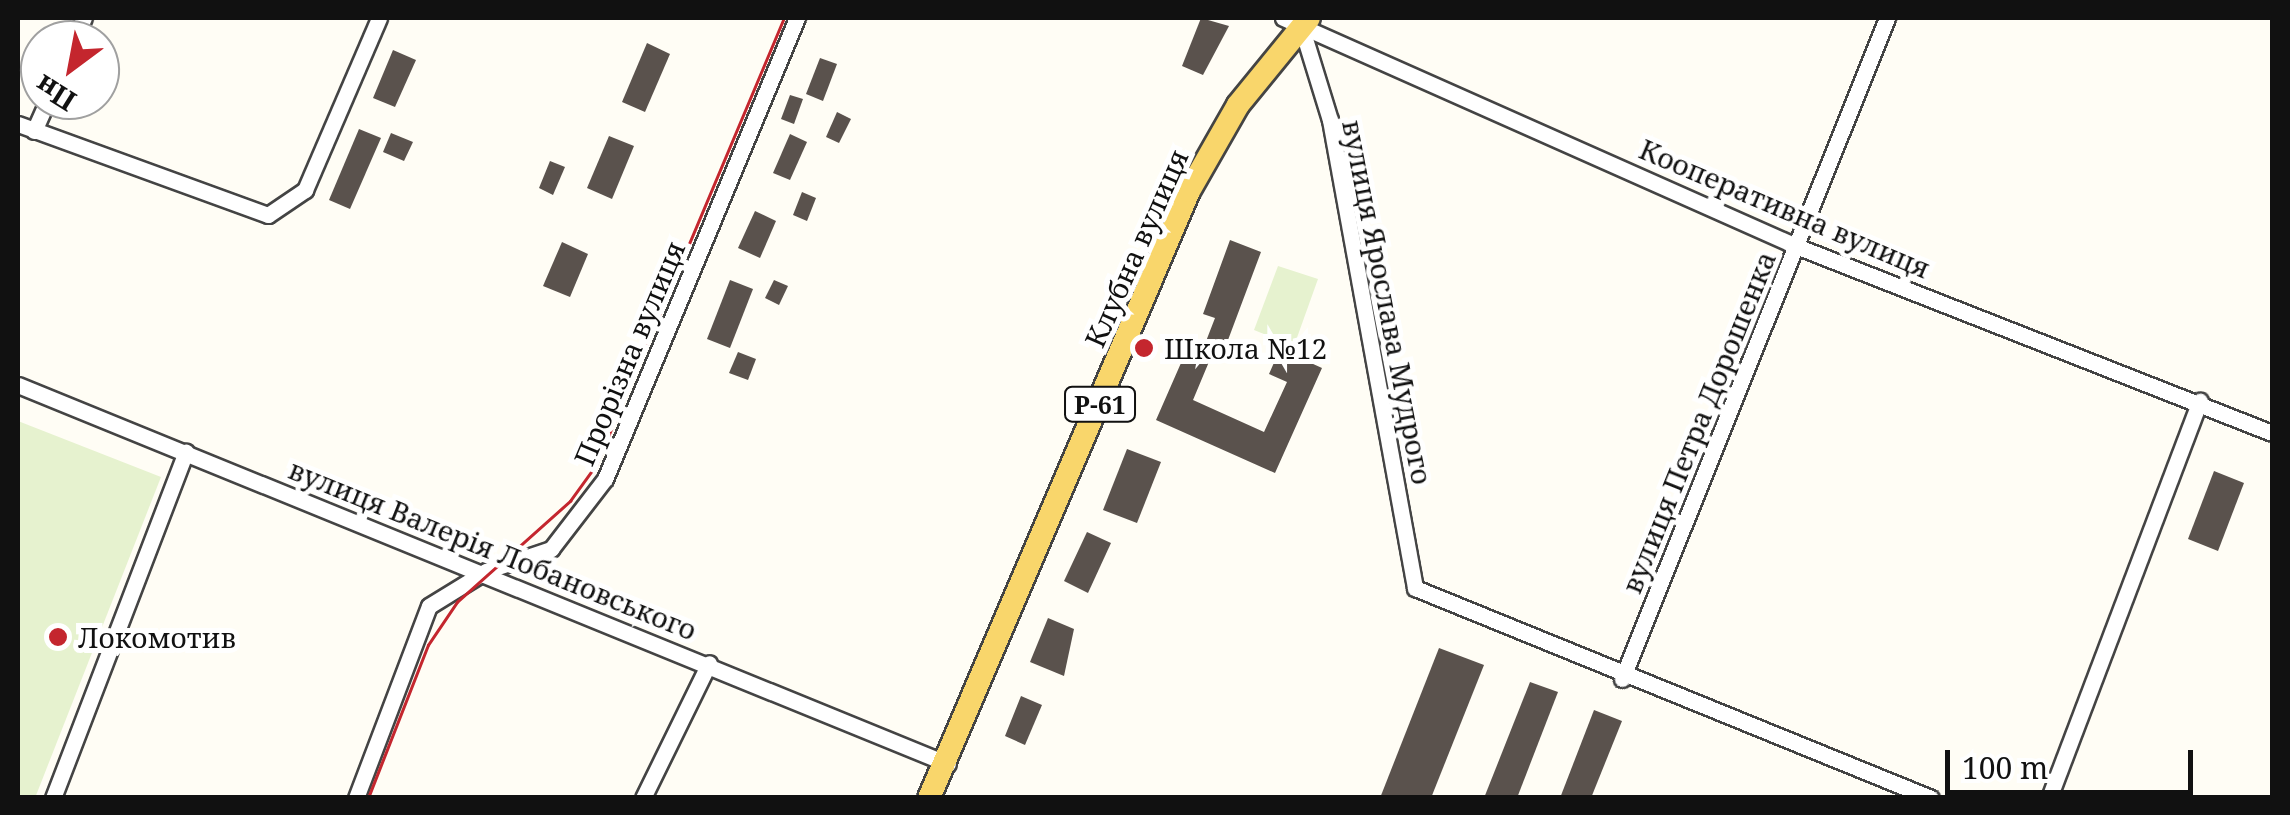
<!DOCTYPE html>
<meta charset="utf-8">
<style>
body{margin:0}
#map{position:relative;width:2290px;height:815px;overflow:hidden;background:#fffdf5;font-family:"Noto Serif",serif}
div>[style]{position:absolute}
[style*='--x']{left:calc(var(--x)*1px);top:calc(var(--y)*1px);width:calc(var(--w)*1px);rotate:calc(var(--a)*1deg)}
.pitch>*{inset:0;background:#e6f2cf}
.building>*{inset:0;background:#5a524d}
.roads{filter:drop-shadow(2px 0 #444) drop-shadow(-2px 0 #444) drop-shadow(0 2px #444) drop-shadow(0 -2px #444)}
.street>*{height:15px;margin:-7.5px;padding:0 7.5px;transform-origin:7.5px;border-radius:7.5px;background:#fff}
.primary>*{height:22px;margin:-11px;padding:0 11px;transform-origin:11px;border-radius:11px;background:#f9d66b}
.tram>*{height:2.5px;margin:-1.25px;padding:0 1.25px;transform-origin:1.25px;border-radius:1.25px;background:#c4262e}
.dots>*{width:28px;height:28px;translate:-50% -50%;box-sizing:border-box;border:5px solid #fff;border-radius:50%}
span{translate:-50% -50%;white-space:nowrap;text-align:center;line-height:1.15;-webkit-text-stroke:10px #fff;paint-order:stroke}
.shield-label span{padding:2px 8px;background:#fff;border:2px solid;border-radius:8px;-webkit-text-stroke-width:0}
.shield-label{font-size:25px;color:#111;font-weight:700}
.street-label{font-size:28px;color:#111}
.poi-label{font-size:28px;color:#111}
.left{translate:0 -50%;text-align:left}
.frame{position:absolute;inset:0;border:20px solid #111;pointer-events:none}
.north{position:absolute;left:20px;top:20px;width:100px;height:100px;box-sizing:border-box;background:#fff;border:2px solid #a0a0a0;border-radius:50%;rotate:212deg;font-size:28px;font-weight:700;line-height:40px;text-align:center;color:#111}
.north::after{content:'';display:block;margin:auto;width:35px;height:45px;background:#c4262e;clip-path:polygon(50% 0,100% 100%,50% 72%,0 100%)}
.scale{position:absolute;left:1945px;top:750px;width:248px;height:45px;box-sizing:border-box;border:5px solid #111;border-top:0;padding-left:12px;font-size:30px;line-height:35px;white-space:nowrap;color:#111;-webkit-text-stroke:8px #fff;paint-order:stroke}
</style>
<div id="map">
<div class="pitch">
<i style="clip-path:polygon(1278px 266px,1318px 279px,1294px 346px,1254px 330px)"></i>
<i style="clip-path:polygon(18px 421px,161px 477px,35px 798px,18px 797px)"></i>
</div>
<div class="building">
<i style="clip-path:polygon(1201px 18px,1229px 26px,1203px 75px,1182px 66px)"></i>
<i style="clip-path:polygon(647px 43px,670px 54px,645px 112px,622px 102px)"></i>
<i style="clip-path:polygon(393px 50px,416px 60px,395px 107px,373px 98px)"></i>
<i style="clip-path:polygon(820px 58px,837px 64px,823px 101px,806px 94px)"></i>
<i style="clip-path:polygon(790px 95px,803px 99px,794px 124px,781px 119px)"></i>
<i style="clip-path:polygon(837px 112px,851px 119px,839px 143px,826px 137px)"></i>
<i style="clip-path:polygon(359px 129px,381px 138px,350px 209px,329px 200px)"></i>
<i style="clip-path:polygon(391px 133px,413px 142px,404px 161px,383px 152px)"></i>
<i style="clip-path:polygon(790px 134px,807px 142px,790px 180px,773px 173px)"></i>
<i style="clip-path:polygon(609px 136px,634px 146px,612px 199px,587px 188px)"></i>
<i style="clip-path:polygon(550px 161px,565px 167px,553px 195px,539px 188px)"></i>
<i style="clip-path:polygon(802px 192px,816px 198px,807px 221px,793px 215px)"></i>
<i style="clip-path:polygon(755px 211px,776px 221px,760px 258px,738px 248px)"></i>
<i style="clip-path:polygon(1230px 240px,1261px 252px,1222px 356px,1203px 349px,1215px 318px,1203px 314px)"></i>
<i style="clip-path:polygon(562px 242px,588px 254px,570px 297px,543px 286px)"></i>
<i style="clip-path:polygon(730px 280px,753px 289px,730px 348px,707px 339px)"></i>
<i style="clip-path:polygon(774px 280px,788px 286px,779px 305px,765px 298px)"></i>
<i style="clip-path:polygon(1188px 347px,1211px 357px,1193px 400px,1264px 432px,1287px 382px,1269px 374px,1280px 349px,1322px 368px,1275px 473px,1156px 420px)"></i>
<i style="clip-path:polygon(738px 352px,756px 359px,748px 380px,729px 373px)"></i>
<i style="clip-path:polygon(1127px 449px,1161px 462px,1137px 523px,1103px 510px)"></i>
<i style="clip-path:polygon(2214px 471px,2244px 483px,2218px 551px,2188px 539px)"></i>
<i style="clip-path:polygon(1087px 532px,1111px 543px,1088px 593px,1064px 581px)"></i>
<i style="clip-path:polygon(1048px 618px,1074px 629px,1064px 676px,1030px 662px)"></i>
<i style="clip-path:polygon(1439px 648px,1484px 665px,1431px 798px,1380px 798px)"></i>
<i style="clip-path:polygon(1530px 682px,1558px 692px,1517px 798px,1484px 798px)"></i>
<i style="clip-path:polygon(1021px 696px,1042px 705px,1025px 745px,1005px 736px)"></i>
<i style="clip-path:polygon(1594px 710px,1622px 721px,1591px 798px,1560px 798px)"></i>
</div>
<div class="roads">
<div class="street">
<i style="--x:1283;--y:18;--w:561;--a:23.96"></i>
<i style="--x:1796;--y:246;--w:511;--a:21.45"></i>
<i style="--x:1302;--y:29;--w:95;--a:72.9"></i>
<i style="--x:1330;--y:120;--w:476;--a:79.7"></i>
<i style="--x:1415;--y:588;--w:557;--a:22.15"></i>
<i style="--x:74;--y:40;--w:24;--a:-66"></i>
<i style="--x:18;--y:124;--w:266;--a:20"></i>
<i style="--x:268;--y:215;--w:45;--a:-34"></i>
<i style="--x:305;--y:190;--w:187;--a:-66.7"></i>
<i style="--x:34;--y:131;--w:34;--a:-66"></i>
<i style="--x:18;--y:385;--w:1004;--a:22.17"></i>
<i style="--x:1622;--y:679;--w:712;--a:-68.15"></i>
<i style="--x:53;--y:798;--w:371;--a:-69"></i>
<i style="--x:356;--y:798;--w:205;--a:-69.2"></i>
<i style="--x:429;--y:606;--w:67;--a:-31.6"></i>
<i style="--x:486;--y:571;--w:69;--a:-18.7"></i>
<i style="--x:551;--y:549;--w:88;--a:-52.4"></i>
<i style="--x:605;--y:479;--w:499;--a:-67.4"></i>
<i style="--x:643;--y:798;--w:150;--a:-63.9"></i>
<i style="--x:2049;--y:798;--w:425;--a:-69.2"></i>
</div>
<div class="primary">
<i style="--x:929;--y:798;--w:660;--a:-66.81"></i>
<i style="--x:1189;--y:191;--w:99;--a:-60.3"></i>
<i style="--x:1238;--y:105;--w:112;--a:-50.8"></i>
</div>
</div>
<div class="tram">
<i style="--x:368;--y:798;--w:164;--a:-68.6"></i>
<i style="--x:428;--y:645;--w:52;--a:-56"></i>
<i style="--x:457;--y:602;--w:152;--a:-41.8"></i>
<i style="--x:570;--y:501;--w:44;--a:-54.2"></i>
<i style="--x:596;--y:465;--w:485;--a:-67.2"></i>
</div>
<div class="dots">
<i style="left:1144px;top:348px;background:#c4262e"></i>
<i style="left:58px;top:637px;background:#c4262e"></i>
</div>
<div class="shield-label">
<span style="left:1100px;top:404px">Р-61</span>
</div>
<div class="street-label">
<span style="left:1785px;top:208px;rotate:23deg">Кооперативна вулиця</span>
<span style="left:1136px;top:248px;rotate:-66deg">Клубна вулиця</span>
<span style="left:1388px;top:302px;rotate:79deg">вулиця Ярослава Мудрого</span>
<span style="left:629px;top:353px;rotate:-67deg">Прорізна вулиця</span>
<span style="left:1698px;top:422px;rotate:-68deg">вулиця Петра Дорошенка</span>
<span style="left:493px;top:549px;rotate:22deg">вулиця Валерія Лобановського</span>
</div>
<div class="poi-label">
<span class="left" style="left:1164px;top:348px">Школа №12</span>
<span class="left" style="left:78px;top:637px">Локомотив</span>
</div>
<div class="frame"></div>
<div class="north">Пн</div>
<div class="scale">100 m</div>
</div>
